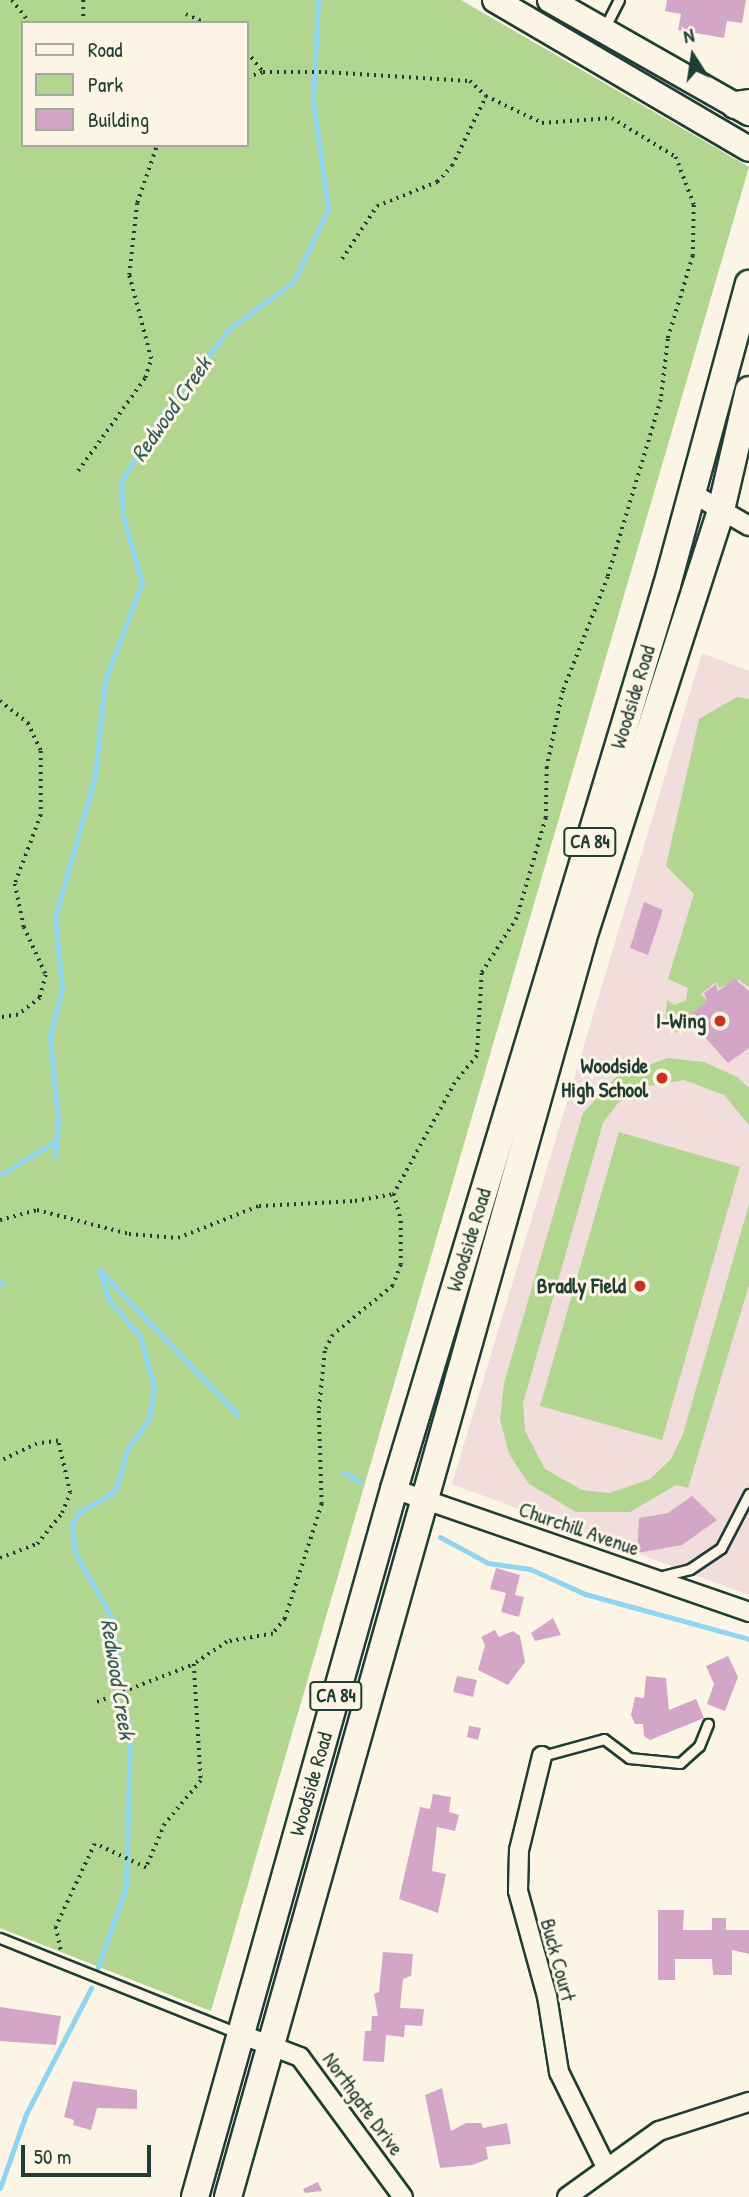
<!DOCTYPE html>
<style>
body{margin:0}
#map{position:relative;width:749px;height:2197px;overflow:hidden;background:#fcf5e5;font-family:"Patrick Hand",sans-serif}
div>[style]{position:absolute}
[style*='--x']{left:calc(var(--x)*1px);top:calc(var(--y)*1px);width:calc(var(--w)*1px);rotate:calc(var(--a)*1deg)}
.built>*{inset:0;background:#f0dddc}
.green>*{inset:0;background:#b2d590}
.stream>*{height:5px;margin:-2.5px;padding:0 2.5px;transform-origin:2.5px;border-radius:2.5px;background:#8fd5f1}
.building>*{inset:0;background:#d3a6c8}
.path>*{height:3.5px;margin-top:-1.75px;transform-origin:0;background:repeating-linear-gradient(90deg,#1f3d34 0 2px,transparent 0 7px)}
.roads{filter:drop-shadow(2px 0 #1f3d34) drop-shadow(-2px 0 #1f3d34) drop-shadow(0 2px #1f3d34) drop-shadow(0 -2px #1f3d34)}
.service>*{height:9px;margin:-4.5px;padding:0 4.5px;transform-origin:4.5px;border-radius:4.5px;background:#fcf5e5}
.minor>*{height:18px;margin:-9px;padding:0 9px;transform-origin:9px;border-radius:9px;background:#fcf5e5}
.secondary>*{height:24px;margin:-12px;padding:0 12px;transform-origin:12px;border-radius:12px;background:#fcf5e5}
.primary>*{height:26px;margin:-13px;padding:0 13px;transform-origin:13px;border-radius:13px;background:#fcf5e5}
.dots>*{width:19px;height:19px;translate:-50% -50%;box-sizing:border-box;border:4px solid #fcf5e5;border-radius:50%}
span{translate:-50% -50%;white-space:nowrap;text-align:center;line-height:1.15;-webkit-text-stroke:6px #fcf5e5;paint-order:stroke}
.shield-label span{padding:2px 5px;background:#fcf5e5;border:2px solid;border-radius:5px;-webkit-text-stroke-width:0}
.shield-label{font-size:19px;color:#1f3d34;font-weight:700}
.street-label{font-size:21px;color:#1f3d34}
.poi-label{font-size:21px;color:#1f3d34;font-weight:700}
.right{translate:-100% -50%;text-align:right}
.water-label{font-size:23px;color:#355b5a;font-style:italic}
.legend{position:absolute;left:21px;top:21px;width:228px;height:126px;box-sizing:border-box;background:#fcf5e5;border:2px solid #a4ab9e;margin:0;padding:9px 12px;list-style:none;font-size:21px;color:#1f3d34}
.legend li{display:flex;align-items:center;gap:14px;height:35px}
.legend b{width:35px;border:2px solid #a4ab9e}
.north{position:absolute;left:658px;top:21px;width:70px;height:70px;-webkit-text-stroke:5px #fcf5e5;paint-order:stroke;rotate:348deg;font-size:19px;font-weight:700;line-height:28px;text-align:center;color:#1f3d34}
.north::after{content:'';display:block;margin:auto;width:24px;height:32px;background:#1f3d34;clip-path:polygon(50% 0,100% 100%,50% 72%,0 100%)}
.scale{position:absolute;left:21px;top:2145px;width:130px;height:32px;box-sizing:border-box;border:4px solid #1f3d34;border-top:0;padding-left:9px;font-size:21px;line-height:24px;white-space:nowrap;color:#1f3d34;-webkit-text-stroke:5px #fcf5e5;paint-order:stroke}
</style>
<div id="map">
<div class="built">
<i style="clip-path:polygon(702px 653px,749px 671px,749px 1595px,452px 1484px)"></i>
</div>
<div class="green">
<i style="clip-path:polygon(evenodd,0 0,461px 0,749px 167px,211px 2011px,0 1928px,0 0,23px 23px,247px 23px,247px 145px,23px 145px,23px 23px)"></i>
<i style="clip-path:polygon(737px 697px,749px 699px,749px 987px,739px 980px,719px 988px,716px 982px,701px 994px,707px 1001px,687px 1017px,693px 1024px,677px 1033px,665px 1023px,667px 1000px,674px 1005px,686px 1000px,688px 988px,668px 979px,694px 894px,666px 866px,699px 719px)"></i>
<i style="clip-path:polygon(668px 1058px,704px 1062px,737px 1077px,749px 1088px,749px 1125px,724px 1095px,684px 1080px,642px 1087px,618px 1103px,603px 1123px,523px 1403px,525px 1431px,545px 1469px,582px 1490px,610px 1493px,650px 1479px,671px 1459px,683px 1434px,749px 1204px,749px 1285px,688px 1488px,676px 1485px,630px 1512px,576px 1512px,529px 1484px,509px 1454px,500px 1419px,504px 1383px,583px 1113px,617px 1076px)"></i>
<i style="clip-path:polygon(619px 1132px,740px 1167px,662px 1440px,540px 1406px)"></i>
</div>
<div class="stream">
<i style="--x:55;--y:1156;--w:37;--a:-85"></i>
<i style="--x:58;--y:1119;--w:82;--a:-95.6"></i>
<i style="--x:50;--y:1037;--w:50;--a:-76.2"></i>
<i style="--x:62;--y:988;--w:70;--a:-95.7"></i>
<i style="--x:55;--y:918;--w:148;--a:-74.3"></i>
<i style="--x:95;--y:776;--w:96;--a:-84"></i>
<i style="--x:105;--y:681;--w:106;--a:-69.5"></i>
<i style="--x:142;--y:582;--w:69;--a:-106.1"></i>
<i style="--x:123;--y:516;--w:34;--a:-93"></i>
<i style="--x:121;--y:482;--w:76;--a:-59"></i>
<i style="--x:160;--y:417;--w:112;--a:-51.9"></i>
<i style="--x:229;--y:329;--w:81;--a:-36.4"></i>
<i style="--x:294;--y:281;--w:80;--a:-64.7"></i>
<i style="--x:328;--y:209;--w:110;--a:-97.8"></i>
<i style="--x:313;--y:100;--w:100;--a:-87.1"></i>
<i style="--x:0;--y:1175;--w:66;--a:-31.3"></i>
<i style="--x:101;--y:1272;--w:197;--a:46.2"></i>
<i style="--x:0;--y:1285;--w:4;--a:-45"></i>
<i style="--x:344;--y:1473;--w:18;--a:27"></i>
<i style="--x:440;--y:1537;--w:55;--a:28.4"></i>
<i style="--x:488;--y:1563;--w:42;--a:8.1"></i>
<i style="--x:530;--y:1569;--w:60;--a:24.4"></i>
<i style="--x:585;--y:1594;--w:170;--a:15.3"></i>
<i style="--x:97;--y:1970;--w:88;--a:-70.7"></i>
<i style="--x:126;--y:1887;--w:154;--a:-88.5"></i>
<i style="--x:130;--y:1733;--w:116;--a:-98.9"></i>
<i style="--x:112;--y:1618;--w:75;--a:-119.6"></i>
<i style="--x:75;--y:1553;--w:29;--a:-96"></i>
<i style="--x:72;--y:1524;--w:13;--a:-61"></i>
<i style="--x:78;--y:1513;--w:43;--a:-30.7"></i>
<i style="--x:115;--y:1491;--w:45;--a:-73.2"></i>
<i style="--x:128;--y:1448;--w:36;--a:-54"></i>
<i style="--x:149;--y:1419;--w:33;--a:-81"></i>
<i style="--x:154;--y:1386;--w:52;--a:-105.6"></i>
<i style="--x:140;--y:1336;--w:48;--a:-130.7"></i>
<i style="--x:109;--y:1300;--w:32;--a:-108"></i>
<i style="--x:0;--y:2188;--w:78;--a:-70.6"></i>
<i style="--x:26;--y:2114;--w:142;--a:-62.7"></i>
</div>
<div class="building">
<i style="clip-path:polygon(667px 0,746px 0,742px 23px,727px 21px,724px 38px,678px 30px,681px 14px,665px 11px)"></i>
<i style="clip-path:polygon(644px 902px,663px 910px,648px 955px,630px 948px)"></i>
<i style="clip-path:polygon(735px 979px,749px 991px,749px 1048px,728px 1063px,687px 1017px,707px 1001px,704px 993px,716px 984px,718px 991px)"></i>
<i style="clip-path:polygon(692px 1496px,717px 1520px,682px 1545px,637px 1553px,639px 1518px,668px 1513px)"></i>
<i style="clip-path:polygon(496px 1568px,520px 1575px,515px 1595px,524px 1597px,519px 1617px,501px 1612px,506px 1593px,490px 1589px)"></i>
<i style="clip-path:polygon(553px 1618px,561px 1635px,535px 1641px,531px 1633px)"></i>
<i style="clip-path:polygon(495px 1630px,499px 1637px,513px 1631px,520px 1636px,525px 1662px,508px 1685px,478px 1670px,485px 1645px,481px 1637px)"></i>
<i style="clip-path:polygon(728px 1656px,738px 1677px,725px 1711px,707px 1704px,714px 1684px,706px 1666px)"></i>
<i style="clip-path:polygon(457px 1676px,477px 1680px,473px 1697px,453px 1692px)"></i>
<i style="clip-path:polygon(646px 1676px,666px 1678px,669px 1710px,696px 1699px,704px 1718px,650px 1740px,644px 1736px,643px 1724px,635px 1724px,631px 1715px,635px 1697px,644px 1698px)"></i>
<i style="clip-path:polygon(469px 1726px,481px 1728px,478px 1740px,467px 1737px)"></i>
<i style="clip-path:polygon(433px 1794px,451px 1797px,449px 1812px,459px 1815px,455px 1831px,437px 1827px,432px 1871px,446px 1874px,438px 1913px,399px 1899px,420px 1807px,430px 1809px)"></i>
<i style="clip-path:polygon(658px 1910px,684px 1910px,683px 1930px,712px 1930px,712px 1918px,726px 1918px,726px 1930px,749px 1930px,749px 1954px,732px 1950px,732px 1975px,713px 1975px,712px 1959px,675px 1959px,675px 1980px,658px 1980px)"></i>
<i style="clip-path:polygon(383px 1952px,413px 1954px,411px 1976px,403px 1979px,400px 2008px,424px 2009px,422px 2026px,405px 2025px,404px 2037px,386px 2035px,384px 2062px,363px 2061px,365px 2031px,371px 2031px,372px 2016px,378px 2016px,374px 1994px,379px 1992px)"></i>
<i style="clip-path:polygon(0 2007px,61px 2016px,56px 2045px,0 2041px)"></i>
<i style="clip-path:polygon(73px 2081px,137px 2090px,137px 2109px,97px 2108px,91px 2130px,73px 2125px,74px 2120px,64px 2117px)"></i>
<i style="clip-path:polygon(442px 2088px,451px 2131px,466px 2123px,481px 2123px,483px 2128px,507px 2123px,511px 2144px,486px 2147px,488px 2159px,472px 2165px,440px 2168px,425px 2095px)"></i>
<i style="clip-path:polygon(318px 2182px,322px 2191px,305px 2193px,303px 2189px)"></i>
</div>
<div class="path">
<i style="--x:12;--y:0;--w:29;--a:52"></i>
<i style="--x:186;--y:14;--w:21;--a:25"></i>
<i style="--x:83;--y:23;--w:23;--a:-90"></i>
<i style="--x:247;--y:52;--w:26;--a:51"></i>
<i style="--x:247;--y:77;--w:17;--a:-17"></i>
<i style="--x:263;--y:72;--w:62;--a:0"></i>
<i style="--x:325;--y:72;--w:145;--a:3.6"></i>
<i style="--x:470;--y:81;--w:22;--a:43"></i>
<i style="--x:486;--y:96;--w:62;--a:25.7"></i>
<i style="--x:542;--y:123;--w:70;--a:-4.1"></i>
<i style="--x:612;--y:118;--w:75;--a:31.4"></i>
<i style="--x:676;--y:157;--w:51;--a:69.4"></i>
<i style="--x:694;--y:205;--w:51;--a:91.1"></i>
<i style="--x:693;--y:256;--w:87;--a:106.8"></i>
<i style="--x:668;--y:339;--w:61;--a:96.5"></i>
<i style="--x:661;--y:400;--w:185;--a:106.7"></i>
<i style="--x:608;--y:577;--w:123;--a:111.5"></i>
<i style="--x:563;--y:691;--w:78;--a:101.9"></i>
<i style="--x:547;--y:767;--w:51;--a:91.1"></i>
<i style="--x:546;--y:818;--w:104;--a:106.2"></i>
<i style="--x:517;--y:918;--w:65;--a:122.5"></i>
<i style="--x:482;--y:973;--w:83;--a:93.4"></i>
<i style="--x:477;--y:1056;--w:35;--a:129"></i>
<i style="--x:455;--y:1083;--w:127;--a:118.8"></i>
<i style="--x:342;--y:259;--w:64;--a:-56.6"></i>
<i style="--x:377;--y:206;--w:65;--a:-21.8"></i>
<i style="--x:437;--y:182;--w:22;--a:-47"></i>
<i style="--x:452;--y:166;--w:78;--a:-64.1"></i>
<i style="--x:78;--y:471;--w:115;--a:-54.2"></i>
<i style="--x:145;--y:378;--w:20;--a:-72"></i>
<i style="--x:151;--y:359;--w:87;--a:-104.7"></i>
<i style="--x:129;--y:275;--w:72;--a:-83.7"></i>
<i style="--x:137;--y:203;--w:61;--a:-71"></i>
<i style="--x:0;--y:701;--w:36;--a:38"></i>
<i style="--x:28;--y:723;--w:31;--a:65"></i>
<i style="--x:41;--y:751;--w:64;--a:90"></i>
<i style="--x:41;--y:815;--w:74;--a:110.6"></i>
<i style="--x:15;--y:884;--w:44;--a:78.2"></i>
<i style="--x:24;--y:927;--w:53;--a:65.4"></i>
<i style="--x:46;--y:975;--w:24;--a:105"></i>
<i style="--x:40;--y:998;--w:28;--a:142"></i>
<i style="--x:18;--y:1015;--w:18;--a:171"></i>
<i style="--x:0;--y:1220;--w:38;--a:-15"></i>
<i style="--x:37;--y:1210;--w:95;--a:14.6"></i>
<i style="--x:129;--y:1234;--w:49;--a:4.7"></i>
<i style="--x:178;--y:1238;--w:87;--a:-21.6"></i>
<i style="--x:259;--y:1206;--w:96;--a:-3"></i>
<i style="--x:355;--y:1201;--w:40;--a:-10"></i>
<i style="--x:394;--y:1194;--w:28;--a:75"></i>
<i style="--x:401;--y:1221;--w:44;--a:90"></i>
<i style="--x:401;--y:1265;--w:22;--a:111"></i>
<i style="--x:393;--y:1286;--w:77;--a:140.8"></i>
<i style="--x:333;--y:1335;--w:18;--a:117"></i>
<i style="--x:325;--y:1351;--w:60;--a:95.7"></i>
<i style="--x:319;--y:1411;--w:93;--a:88.2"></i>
<i style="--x:322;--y:1504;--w:121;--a:107.8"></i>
<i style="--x:285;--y:1619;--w:19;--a:129"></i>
<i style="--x:273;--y:1634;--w:47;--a:170.1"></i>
<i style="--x:227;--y:1642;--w:40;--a:146"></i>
<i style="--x:194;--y:1664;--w:117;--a:86.6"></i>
<i style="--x:201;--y:1781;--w:56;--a:129.9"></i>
<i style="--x:165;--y:1824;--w:48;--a:113.4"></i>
<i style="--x:146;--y:1868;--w:56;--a:-154.8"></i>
<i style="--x:95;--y:1844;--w:92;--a:115.2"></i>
<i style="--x:56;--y:1927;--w:24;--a:78"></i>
<i style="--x:0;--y:1558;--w:40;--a:-21"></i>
<i style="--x:37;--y:1544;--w:40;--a:-51"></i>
<i style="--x:62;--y:1513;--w:22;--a:-68"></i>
<i style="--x:70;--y:1493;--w:53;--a:-103"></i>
<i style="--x:58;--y:1441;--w:21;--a:172"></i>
<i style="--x:37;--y:1444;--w:38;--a:155"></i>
<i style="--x:97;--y:1702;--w:104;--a:-21.4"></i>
</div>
<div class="roads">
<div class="service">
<i style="--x:604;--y:29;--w:33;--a:-63"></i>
<i style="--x:658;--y:1577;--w:33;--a:-14"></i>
<i style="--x:690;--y:1569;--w:37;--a:-34"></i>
<i style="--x:721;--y:1548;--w:61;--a:-62.6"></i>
<i style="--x:542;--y:1756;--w:64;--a:-15.3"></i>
<i style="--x:604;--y:1739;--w:31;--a:37"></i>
<i style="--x:629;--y:1758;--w:51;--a:5.6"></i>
<i style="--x:680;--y:1763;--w:25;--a:-42"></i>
<i style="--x:699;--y:1746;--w:24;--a:-68"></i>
<i style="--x:0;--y:1938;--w:256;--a:21.8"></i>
</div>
<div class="minor">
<i style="--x:692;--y:493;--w:66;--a:30.1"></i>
<i style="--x:394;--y:1489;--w:376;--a:19.1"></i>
<i style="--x:542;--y:1756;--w:97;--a:103.7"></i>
<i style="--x:519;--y:1850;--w:41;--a:91.4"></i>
<i style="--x:518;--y:1891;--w:109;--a:74.6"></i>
<i style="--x:547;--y:1996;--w:77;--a:81"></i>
<i style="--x:559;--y:2072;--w:106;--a:63.7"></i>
<i style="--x:240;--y:2034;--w:64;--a:21"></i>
<i style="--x:300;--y:2057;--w:174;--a:53.7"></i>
<i style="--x:567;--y:2197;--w:113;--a:-35.7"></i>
<i style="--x:659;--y:2131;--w:95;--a:-17.9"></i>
</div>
<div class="secondary">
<i style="--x:495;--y:0;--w:294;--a:30.4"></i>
<i style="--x:550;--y:0;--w:229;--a:29.6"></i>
</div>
<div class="primary">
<i style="--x:735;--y:105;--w:14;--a:-8"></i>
<i style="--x:195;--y:2197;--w:735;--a:-74.3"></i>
<i style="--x:394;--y:1489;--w:944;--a:-73.2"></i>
<i style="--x:667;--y:585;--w:312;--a:-74.8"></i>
<i style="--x:228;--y:2197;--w:1308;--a:-74.25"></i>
<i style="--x:583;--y:938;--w:450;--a:-72.1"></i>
<i style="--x:721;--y:510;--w:123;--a:-76.9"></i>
</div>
</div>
<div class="dots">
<i style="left:720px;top:1021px;background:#c8321e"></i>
<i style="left:662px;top:1078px;background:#c8321e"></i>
<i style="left:640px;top:1286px;background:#c8321e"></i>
</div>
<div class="shield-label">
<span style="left:590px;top:842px">CA 84</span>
<span style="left:336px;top:1696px">CA 84</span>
</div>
<div class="street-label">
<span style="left:633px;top:697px;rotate:-73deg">Woodside Road</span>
<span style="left:469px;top:1240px;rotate:-73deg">Woodside Road</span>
<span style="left:579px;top:1529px;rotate:19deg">Churchill Avenue</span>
<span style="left:311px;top:1784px;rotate:-74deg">Woodside Road</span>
<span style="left:558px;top:1960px;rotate:75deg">Buck Court</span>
<span style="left:363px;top:2104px;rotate:54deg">Northgate Drive</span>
</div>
<div class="poi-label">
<span class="right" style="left:706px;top:1021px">I-Wing</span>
<span class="right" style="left:648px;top:1078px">Woodside<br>High School</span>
<span class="right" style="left:626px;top:1286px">Bradly Field</span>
</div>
<div class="water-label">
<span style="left:171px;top:409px;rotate:-55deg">Redwood Creek</span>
<span style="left:118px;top:1679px;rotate:81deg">Redwood Creek</span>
</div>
<ul class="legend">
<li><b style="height:9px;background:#fcf5e5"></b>Road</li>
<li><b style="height:19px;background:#b2d590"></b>Park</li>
<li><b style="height:19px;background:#d3a6c8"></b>Building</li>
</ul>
<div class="north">N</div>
<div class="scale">50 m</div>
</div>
